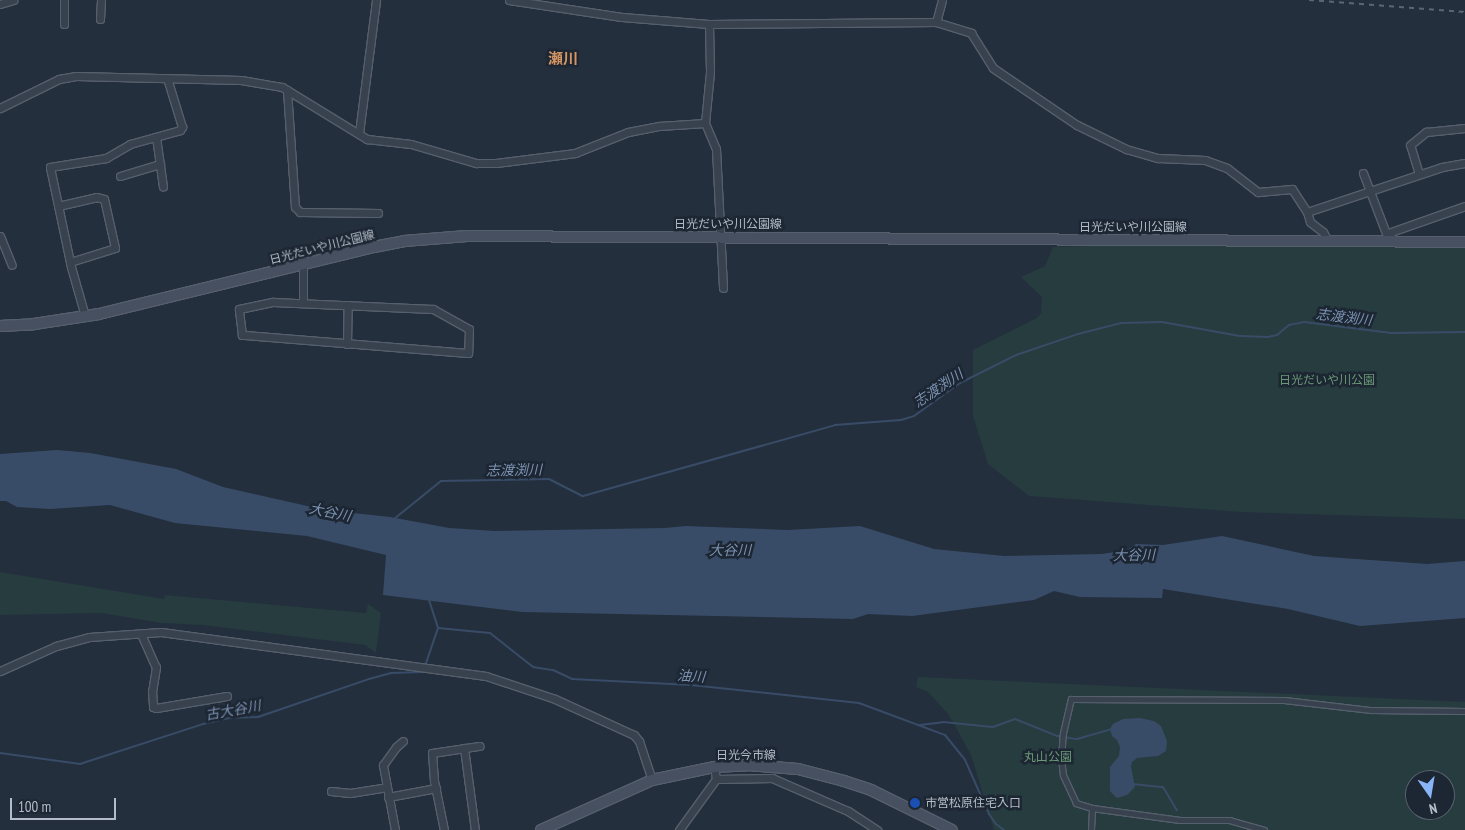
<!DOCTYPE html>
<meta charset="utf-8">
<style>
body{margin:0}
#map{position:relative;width:1465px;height:830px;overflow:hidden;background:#242f3e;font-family:"PT Sans Narrow","Noto Sans JP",sans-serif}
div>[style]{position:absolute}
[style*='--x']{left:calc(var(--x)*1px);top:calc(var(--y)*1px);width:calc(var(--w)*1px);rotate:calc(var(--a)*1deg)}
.green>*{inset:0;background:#263c3f}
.water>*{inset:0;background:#394c67}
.stream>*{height:2px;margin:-1px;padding:0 1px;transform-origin:1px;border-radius:1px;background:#394c67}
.roads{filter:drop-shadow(1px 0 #565f6c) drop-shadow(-1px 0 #565f6c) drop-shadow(0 1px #565f6c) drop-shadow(0 -1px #565f6c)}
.pedestrian>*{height:5px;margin:-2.5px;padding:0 2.5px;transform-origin:2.5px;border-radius:2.5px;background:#38414e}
.minor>*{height:7px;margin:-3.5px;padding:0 3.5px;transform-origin:3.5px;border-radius:3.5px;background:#38414e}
.secondary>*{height:10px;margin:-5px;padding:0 5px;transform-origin:5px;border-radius:5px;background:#465061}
.rail>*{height:2px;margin-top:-1px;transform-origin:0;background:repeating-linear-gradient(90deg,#5a6575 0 5px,transparent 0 10px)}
.dots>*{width:14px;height:14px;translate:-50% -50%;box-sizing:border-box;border:2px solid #1d2633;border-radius:50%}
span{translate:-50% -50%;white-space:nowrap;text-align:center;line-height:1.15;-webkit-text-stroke:5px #1d2633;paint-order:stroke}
.street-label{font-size:12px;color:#b4bcc9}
.park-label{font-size:12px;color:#6b9a76}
.poi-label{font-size:12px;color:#b4bcc9}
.left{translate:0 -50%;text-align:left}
.water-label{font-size:14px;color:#7c92b1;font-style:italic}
.quarter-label{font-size:15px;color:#d59563;font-weight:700}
.north{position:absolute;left:1405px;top:770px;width:50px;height:50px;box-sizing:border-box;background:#1d2633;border:1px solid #59626f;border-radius:50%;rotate:167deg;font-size:14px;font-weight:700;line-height:20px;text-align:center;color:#b4bcc9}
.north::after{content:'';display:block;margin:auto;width:18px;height:22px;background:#8ab4f8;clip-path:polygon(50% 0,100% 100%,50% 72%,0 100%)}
.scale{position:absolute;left:10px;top:798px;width:106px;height:22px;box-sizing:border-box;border:2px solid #b4bcc9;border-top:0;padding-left:6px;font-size:15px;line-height:18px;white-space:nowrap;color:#b4bcc9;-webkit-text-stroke:4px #1d2633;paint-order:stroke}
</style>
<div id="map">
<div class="green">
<i style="clip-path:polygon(1118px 245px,1465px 247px,1465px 519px,1242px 512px,1029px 496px,988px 464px,973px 416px,973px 350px,1037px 318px,1041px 313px,1042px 297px,1021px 277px,1045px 266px,1053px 247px)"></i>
<i style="clip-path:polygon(0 572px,164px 599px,165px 595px,366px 613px,368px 604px,381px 613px,376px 653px,365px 645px,203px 625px,162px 623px,102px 613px,0 615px)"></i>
<i style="clip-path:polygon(evenodd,918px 677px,1465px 702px,1465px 830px,994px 830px,971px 755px,949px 715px,928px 692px,916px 687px,918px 677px,1415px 780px,1445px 780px,1445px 810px,1415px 810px,1415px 780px)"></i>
</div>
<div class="water">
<i style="clip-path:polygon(57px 450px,90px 453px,176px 469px,223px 487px,325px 510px,390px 517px,449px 528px,495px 531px,665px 528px,686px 526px,788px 530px,860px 526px,934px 549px,1004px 556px,1102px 554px,1127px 550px,1136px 544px,1163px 545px,1222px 536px,1314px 556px,1427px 564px,1465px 561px,1465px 618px,1360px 626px,1288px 609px,1163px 589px,1162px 598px,1080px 597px,1054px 591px,1034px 600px,912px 616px,868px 614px,853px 619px,523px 612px,383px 595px,386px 555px,307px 536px,175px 523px,110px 505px,50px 509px,17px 507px,6px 501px,0 501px,0 454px)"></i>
<i style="clip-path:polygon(1140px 718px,1154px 721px,1161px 726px,1167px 741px,1166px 751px,1158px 756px,1137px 758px,1132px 762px,1131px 767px,1135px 787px,1127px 795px,1117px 798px,1110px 791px,1110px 767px,1119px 756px,1120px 747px,1117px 740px,1112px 736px,1110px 729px,1113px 724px,1123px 719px)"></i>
</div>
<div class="stream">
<i style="--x:394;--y:519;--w:60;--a:-39"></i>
<i style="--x:441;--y:481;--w:108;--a:-1.1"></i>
<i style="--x:549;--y:479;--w:38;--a:27"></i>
<i style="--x:583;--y:496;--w:262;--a:-15.7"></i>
<i style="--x:835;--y:425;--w:66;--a:-4.3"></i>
<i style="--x:901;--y:420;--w:14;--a:-17"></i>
<i style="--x:914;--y:416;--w:57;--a:-35.7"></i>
<i style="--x:960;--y:383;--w:63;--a:-26.6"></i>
<i style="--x:1016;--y:355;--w:65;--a:-18.7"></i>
<i style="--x:1078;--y:334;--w:44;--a:-14.3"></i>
<i style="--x:1121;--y:323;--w:41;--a:-1.4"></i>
<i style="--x:1162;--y:322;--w:79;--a:10.2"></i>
<i style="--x:1240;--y:336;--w:28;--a:2"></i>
<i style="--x:1268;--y:337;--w:9;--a:-13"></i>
<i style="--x:1277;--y:335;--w:16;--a:-40"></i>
<i style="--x:1289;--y:325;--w:15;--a:-11"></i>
<i style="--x:1304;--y:322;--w:88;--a:7.2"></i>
<i style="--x:1391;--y:333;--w:74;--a:-0.8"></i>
<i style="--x:429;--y:600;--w:29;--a:72"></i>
<i style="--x:438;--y:628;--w:52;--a:5.5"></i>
<i style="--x:490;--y:633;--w:55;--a:38.3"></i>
<i style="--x:533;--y:667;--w:20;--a:9"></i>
<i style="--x:553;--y:670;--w:21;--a:25"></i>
<i style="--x:572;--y:679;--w:119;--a:2.9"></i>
<i style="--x:691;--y:685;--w:169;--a:6.1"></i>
<i style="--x:859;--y:703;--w:92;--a:20.4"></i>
<i style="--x:945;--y:735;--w:32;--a:51"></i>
<i style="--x:965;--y:760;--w:59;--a:66"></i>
<i style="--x:989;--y:814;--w:12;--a:55"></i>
<i style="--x:996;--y:824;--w:10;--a:37"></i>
<i style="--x:425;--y:666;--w:40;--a:-71.1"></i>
<i style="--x:920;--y:725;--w:23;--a:-7"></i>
<i style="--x:943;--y:722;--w:50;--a:5.7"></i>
<i style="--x:993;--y:727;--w:23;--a:-20"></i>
<i style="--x:1015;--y:719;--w:45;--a:22"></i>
<i style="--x:1057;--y:736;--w:20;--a:9"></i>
<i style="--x:1077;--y:739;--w:35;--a:-16"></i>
<i style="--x:0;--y:753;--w:81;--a:7.8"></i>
<i style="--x:80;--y:764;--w:129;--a:-18"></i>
<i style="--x:203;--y:724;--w:28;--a:-13"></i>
<i style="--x:230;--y:718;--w:28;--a:-2"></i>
<i style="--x:258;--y:717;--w:117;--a:-18.9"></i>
<i style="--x:369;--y:679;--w:23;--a:-15"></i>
<i style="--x:391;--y:673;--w:31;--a:-2"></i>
<i style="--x:422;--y:672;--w:2;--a:-63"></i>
<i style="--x:1133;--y:784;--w:30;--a:6"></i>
<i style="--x:1163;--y:787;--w:27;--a:59"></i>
</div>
<div class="roads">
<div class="pedestrian">
<i style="--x:1091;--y:829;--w:21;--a:-87"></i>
<i style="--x:1264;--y:830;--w:35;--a:-164"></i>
<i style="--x:1230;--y:820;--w:50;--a:180"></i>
<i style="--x:1180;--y:820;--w:89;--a:-172.2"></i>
<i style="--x:1092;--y:808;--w:17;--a:-163"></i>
<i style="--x:1076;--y:803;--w:31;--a:-115"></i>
<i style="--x:1063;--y:775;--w:16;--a:-97"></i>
<i style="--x:1061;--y:759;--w:26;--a:-86"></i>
<i style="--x:1063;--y:733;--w:35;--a:-77"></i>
<i style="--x:1071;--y:699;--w:213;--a:0.3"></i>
<i style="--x:1284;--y:700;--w:88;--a:6.6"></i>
<i style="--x:1371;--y:710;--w:94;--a:0.6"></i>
</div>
<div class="minor">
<i style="--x:509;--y:0;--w:114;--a:8.6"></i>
<i style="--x:622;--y:17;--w:87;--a:4.6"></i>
<i style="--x:709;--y:24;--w:227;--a:-0.5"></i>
<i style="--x:942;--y:0;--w:23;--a:105"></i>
<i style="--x:936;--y:22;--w:37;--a:17"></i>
<i style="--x:971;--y:33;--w:41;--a:57.8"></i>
<i style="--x:993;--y:68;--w:102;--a:34.2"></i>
<i style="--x:1077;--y:125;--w:55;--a:26.1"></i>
<i style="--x:1126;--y:149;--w:33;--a:16"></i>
<i style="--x:1158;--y:158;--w:47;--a:2.4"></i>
<i style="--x:1205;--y:160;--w:23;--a:20"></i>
<i style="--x:1227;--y:168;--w:39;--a:38"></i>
<i style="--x:1258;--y:192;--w:34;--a:-5"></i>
<i style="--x:1292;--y:189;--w:27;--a:57"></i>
<i style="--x:1307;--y:212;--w:10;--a:73"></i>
<i style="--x:1310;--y:222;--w:16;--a:38"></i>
<i style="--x:1323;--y:232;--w:10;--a:61"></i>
<i style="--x:0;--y:4;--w:14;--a:-17"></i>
<i style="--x:100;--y:19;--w:19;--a:-87"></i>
<i style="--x:64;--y:24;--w:24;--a:-90"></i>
<i style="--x:709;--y:24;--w:48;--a:88.8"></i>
<i style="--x:710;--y:72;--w:51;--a:95.6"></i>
<i style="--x:705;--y:123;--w:28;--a:67"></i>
<i style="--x:716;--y:149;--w:139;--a:87.1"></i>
<i style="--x:287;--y:90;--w:117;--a:86.1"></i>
<i style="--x:295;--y:207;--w:7;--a:45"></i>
<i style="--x:300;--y:212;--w:78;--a:0.7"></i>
<i style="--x:0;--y:108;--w:66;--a:-26.2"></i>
<i style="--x:59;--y:79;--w:17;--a:-10"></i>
<i style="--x:76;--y:76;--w:165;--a:1.4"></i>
<i style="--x:241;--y:80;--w:42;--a:9.7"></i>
<i style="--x:282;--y:87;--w:100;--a:31.5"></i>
<i style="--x:367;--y:139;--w:44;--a:6.5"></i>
<i style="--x:411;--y:144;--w:68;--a:16.3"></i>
<i style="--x:476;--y:163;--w:20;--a:0"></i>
<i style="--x:496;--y:163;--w:80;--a:-7.2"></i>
<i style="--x:575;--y:153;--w:57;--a:-21.6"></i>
<i style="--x:628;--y:132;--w:32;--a:-11"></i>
<i style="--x:659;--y:126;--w:46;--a:-3.7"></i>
<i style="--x:359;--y:133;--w:134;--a:-82.7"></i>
<i style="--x:156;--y:137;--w:50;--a:82"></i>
<i style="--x:1363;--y:173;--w:73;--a:69.1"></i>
<i style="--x:1419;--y:174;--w:30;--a:-107"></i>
<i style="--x:1410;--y:145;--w:21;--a:-39"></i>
<i style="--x:1426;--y:132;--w:39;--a:-6"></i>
<i style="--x:120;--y:176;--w:42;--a:-16.7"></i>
<i style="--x:58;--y:206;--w:39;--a:-13"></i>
<i style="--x:96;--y:197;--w:8;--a:14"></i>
<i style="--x:104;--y:199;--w:50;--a:77.3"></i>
<i style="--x:115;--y:248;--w:47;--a:162.7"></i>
<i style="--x:1307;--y:212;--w:142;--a:-18.4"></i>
<i style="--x:1442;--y:167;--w:23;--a:-10"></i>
<i style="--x:0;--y:236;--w:31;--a:68"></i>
<i style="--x:1389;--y:241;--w:9;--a:-77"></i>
<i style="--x:1391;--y:232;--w:78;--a:-19.4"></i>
<i style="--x:273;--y:302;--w:160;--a:2.5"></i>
<i style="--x:433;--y:309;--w:41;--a:29.1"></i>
<i style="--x:469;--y:329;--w:24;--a:92"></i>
<i style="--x:468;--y:353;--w:227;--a:-175.4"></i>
<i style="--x:242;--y:335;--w:26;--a:-97"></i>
<i style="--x:239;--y:309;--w:35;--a:-12"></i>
<i style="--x:303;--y:303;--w:39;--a:-90"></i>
<i style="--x:85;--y:316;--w:51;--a:-105.9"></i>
<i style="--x:71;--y:267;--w:102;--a:-101.9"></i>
<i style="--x:50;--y:167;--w:57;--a:-9.1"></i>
<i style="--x:106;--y:158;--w:28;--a:-30"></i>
<i style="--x:130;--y:144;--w:52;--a:-15.6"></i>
<i style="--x:180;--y:130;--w:4;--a:-56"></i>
<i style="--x:182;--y:127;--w:51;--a:-107"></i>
<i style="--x:347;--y:344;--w:39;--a:-89"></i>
<i style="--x:141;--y:634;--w:36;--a:66"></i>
<i style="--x:156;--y:667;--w:24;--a:99"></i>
<i style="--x:152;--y:691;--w:16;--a:86"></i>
<i style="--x:153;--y:707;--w:3;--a:18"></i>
<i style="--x:156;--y:708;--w:72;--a:-9.6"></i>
<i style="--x:0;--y:671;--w:61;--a:-24.1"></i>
<i style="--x:56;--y:646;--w:34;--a:-15"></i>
<i style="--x:89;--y:637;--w:72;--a:-4"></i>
<i style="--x:161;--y:632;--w:328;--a:7.7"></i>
<i style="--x:486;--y:676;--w:73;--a:18.4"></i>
<i style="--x:555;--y:699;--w:87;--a:24.5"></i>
<i style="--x:634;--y:735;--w:8;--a:50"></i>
<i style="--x:639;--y:741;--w:41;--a:71.6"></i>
<i style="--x:464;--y:748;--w:83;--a:82.4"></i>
<i style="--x:716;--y:779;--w:56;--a:-1"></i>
<i style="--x:772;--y:778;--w:83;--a:23.5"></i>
<i style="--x:848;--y:811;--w:35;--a:33"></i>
<i style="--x:331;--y:791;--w:19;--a:6"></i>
<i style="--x:350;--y:793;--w:36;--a:-9"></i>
<i style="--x:388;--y:797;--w:49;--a:-10.6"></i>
<i style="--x:395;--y:830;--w:66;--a:-100.5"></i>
<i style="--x:383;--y:765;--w:22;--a:-54"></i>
<i style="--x:396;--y:747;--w:9;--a:-41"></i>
<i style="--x:444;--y:830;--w:50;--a:-101.5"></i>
<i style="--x:434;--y:781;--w:28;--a:-94"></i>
<i style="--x:432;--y:753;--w:48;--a:-8.5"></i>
<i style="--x:679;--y:830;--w:63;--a:-54"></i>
<i style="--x:716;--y:779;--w:12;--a:-99"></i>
</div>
<div class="secondary">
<i style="--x:0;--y:326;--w:34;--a:-3"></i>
<i style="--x:34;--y:324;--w:66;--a:-8.7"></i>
<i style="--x:99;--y:314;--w:283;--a:-13.7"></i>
<i style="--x:374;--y:247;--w:31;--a:-11"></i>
<i style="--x:404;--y:241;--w:63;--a:-4.5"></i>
<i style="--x:467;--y:236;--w:998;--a:0.34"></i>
<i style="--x:541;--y:830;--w:122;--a:-24.2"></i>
<i style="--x:652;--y:780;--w:63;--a:-11.8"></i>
<i style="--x:714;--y:767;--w:34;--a:-3"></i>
<i style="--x:748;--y:765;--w:50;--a:4.6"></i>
<i style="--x:798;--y:769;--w:48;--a:14.6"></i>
<i style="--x:844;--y:781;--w:28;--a:18"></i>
<i style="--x:871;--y:790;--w:90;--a:26.3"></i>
</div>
</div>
<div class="rail">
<i style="--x:1309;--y:0;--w:156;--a:4.4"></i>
</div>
<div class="dots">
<i style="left:915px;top:803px;background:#1a4fb4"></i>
</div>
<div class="street-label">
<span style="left:728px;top:224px">日光だいや川公園線</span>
<span style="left:1133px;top:227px">日光だいや川公園線</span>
<span style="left:322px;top:247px;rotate:-14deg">日光だいや川公園線</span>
<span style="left:746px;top:755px">日光今市線</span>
</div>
<div class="park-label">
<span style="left:1327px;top:380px">日光だいや川公園</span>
<span style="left:1048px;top:757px">丸山公園</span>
</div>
<div class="poi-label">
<span class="left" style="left:925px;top:803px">市営松原住宅入口</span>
</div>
<div class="water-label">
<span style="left:1344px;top:317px;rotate:7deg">志渡渕川</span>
<span style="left:938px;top:388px;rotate:-34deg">志渡渕川</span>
<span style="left:514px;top:470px;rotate:-1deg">志渡渕川</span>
<span style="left:330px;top:512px;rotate:11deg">大谷川</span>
<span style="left:730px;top:550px">大谷川</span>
<span style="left:1134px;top:555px;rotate:-1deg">大谷川</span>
<span style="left:691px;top:676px;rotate:4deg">油川</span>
<span style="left:233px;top:710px;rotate:-10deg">古大谷川</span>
</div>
<div class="quarter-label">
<span style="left:563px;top:59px">瀬川</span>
</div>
<div class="north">N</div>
<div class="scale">100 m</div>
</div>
